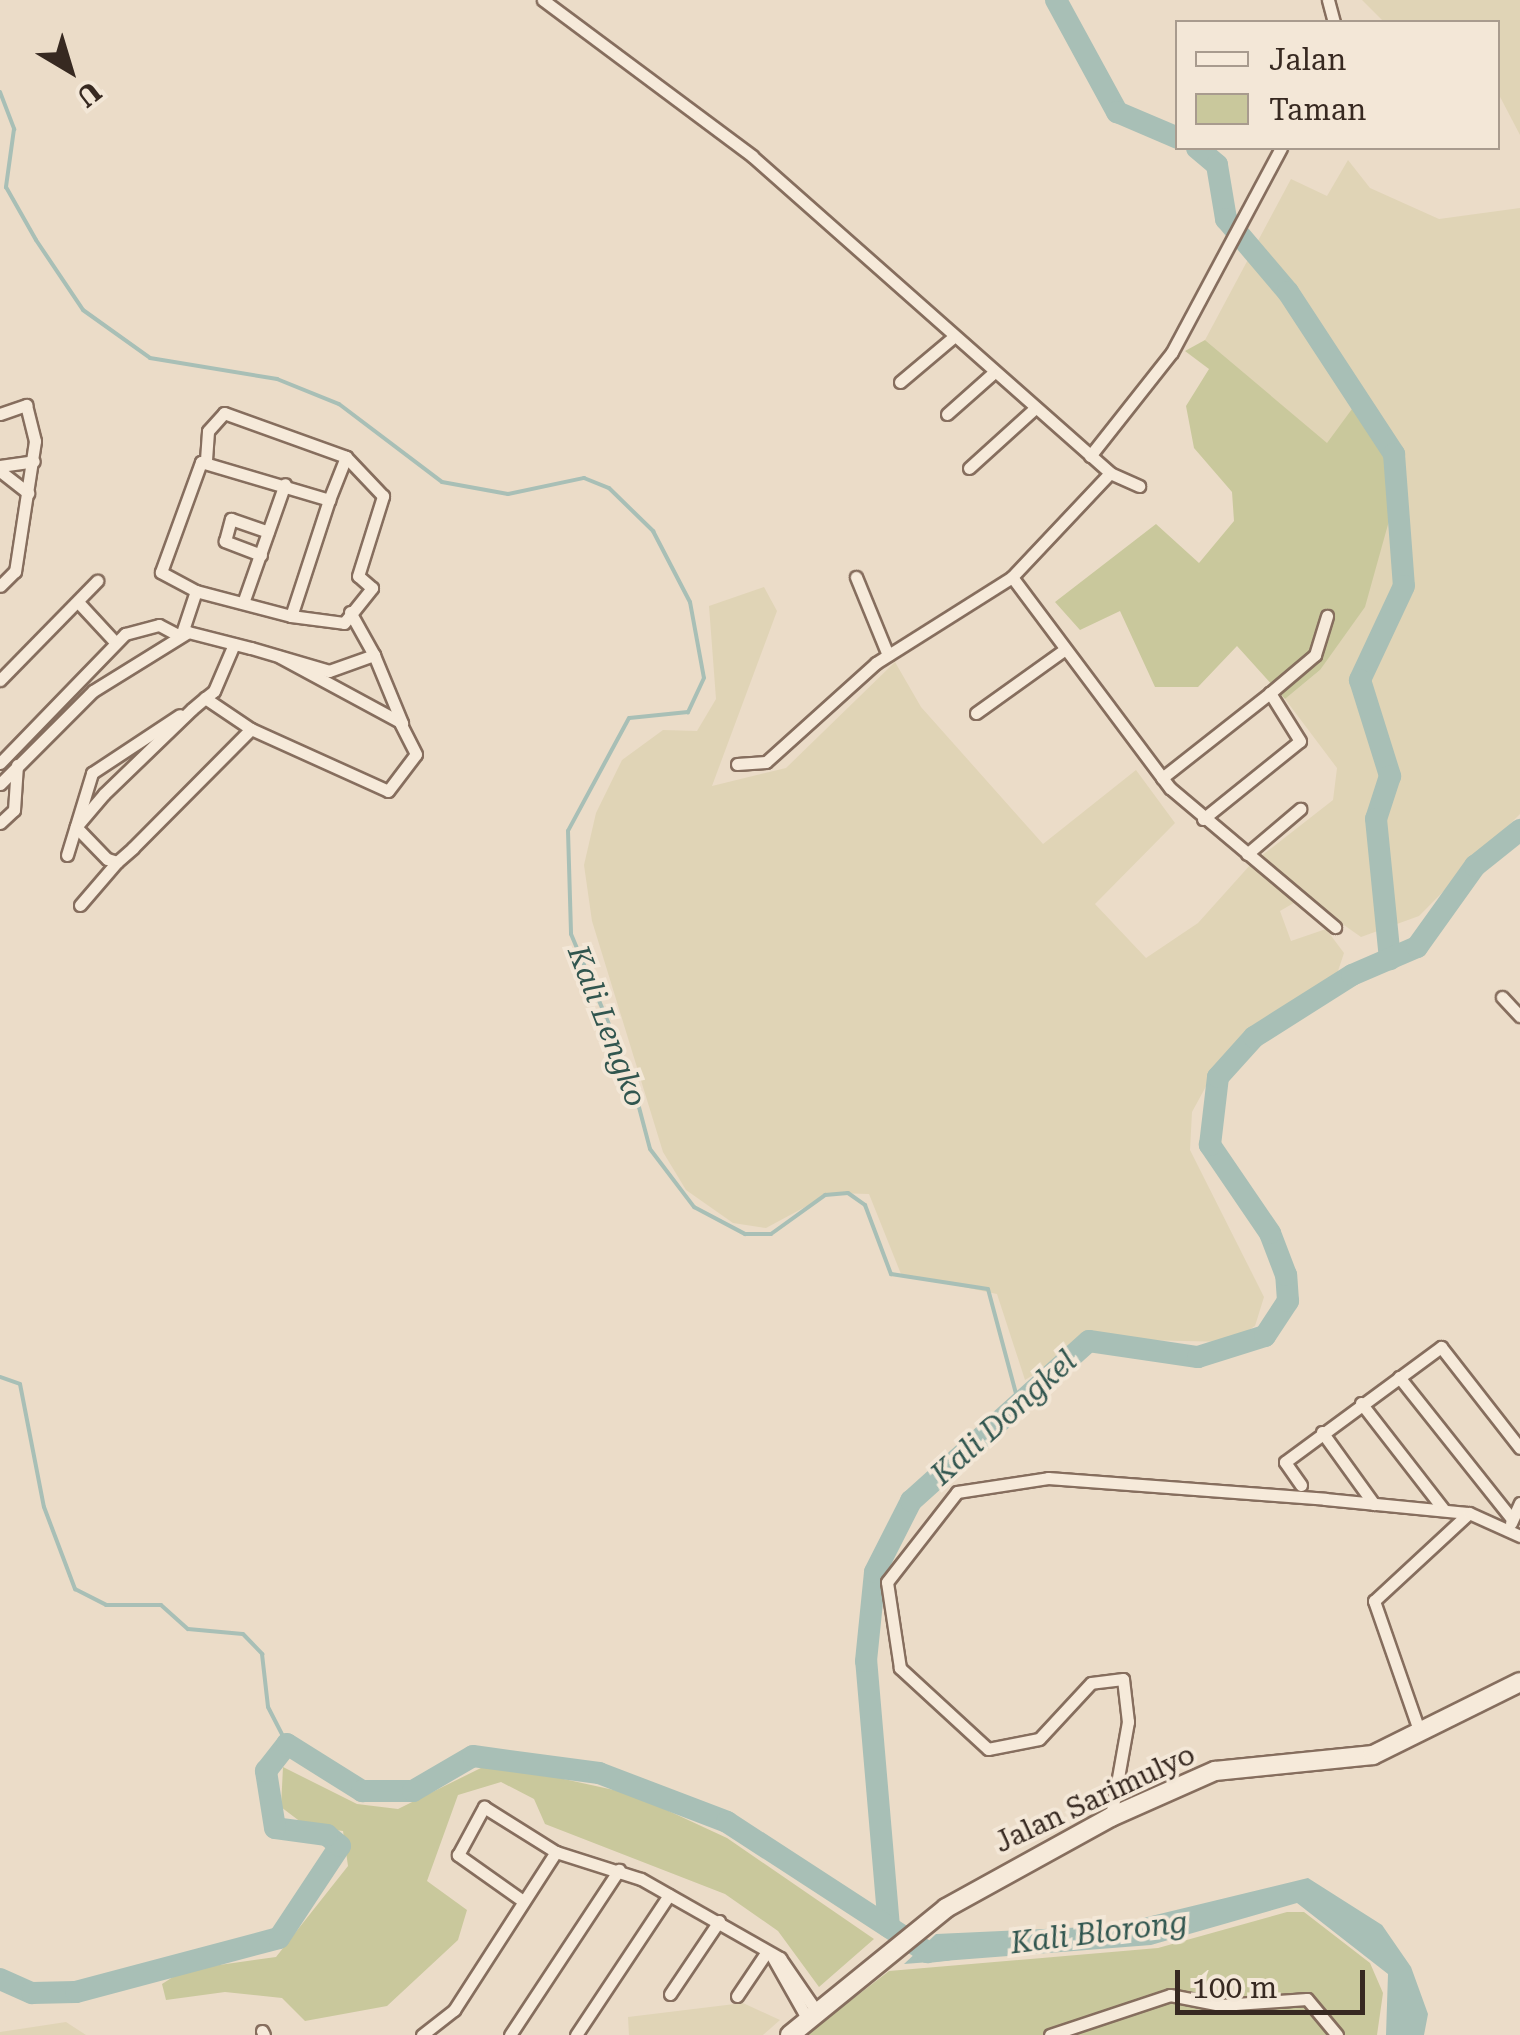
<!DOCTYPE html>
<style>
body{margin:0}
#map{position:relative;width:1520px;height:2035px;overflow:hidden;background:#ebdcc8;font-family:"Roboto Serif",serif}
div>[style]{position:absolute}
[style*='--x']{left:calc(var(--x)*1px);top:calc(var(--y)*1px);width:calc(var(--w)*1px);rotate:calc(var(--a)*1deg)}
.farmland>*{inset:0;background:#e0d4b6}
.green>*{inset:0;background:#c9c89c}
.water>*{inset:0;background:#a8bfb6}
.stream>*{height:4px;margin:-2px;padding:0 2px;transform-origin:2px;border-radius:2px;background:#a8bfb6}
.river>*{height:22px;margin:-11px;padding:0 11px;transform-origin:11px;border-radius:11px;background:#a8bfb6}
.roads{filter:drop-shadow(2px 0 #866e5e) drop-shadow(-2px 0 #866e5e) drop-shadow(0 2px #866e5e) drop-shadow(0 -2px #866e5e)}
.street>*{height:11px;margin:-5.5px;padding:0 5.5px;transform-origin:5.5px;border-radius:5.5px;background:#f6eada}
.secondary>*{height:18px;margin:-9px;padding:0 9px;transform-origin:9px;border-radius:9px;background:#f6eada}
span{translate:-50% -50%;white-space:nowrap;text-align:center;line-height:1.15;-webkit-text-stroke:8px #f3e7d7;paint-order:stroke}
.street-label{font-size:28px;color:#372921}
.water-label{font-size:30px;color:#31564f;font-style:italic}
.legend{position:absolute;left:1175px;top:20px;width:325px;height:130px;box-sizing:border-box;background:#f3e7d7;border:2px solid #a89b8e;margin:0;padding:12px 18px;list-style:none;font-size:30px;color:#372921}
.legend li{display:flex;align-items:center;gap:20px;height:50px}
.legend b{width:50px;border:2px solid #a89b8e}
.north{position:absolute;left:20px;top:20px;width:100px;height:100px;-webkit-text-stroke:8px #f3e7d7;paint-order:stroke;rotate:142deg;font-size:28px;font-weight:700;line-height:40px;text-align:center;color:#372921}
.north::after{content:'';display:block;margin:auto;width:35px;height:45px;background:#372921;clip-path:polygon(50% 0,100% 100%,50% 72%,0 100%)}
.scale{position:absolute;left:1175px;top:1970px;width:190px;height:45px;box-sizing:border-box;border:5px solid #372921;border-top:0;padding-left:12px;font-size:30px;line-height:35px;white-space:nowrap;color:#372921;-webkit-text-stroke:8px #f3e7d7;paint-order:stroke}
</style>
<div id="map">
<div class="farmland">
<i style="clip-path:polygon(1362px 0,1520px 0,1520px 135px,1498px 93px,1498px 22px,1384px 22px)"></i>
<i style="clip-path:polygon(1348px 160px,1370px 188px,1439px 219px,1520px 208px,1520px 814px,1419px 916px,1361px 937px,1304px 897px,1280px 911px,1291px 941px,1326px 929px,1344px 953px,1336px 977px,1222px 1057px,1192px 1112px,1190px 1150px,1264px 1297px,1255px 1326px,1230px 1342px,1093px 1339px,1025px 1380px,997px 1294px,901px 1274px,869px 1194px,831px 1193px,766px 1228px,733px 1223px,686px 1190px,663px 1152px,592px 921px,584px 865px,596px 813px,622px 760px,663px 730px,697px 731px,716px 699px,709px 606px,764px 587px,777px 611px,712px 786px,786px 768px,895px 662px,921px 707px,1043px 844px,1136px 770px,1175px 823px,1095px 904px,1146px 958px,1198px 923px,1251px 864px,1333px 800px,1337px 768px,1285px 699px,1320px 670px,1363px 395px,1327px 444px,1205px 340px,1291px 179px,1327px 196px)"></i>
<i style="clip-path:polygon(743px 2003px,780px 2020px,763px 2035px,629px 2035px,628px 2017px)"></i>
<i style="clip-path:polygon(66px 2022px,86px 2035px,0 2035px,0 2032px)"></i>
</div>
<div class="green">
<i style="clip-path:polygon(1205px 340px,1327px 443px,1363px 394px,1404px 467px,1365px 607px,1320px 670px,1285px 699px,1237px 646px,1198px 687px,1155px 687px,1120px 611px,1080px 630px,1055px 602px,1156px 524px,1199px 563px,1234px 521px,1232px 492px,1194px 448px,1186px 406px,1209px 369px,1185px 351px)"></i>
<i style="clip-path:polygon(491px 1763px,632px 1794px,727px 1838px,874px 1939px,819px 1987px,778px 1931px,725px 1894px,545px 1824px,534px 1799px,501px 1782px,458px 1795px,427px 1881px,467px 1910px,458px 1940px,387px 2006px,305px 2021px,282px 1998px,225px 1992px,166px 2000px,162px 1984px,184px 1970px,276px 1957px,348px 1866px,343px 1831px,306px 1826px,281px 1807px,283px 1767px,357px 1804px,398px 1809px)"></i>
<i style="clip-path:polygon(1287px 1912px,1304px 1912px,1370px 1963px,1383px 1993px,1377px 2035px,806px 2035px,889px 1971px,1158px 1948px)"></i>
</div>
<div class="water">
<i style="clip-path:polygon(1308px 1878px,1382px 1925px,1411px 1967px,1428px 2014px,1424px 2035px,1386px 2035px,1388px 1974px,1297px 1903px,1151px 1945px,904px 1964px,936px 1934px,1110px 1926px)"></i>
</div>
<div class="stream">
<i style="--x:0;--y:92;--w:40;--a:69"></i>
<i style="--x:14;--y:129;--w:59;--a:97.9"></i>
<i style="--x:6;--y:187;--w:61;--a:60.5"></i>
<i style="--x:36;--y:240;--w:84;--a:56.1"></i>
<i style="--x:83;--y:310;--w:82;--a:35.6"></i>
<i style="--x:150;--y:358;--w:129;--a:9.4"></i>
<i style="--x:277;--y:379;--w:67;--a:22"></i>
<i style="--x:339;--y:404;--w:129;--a:37.1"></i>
<i style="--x:442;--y:482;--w:67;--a:10.3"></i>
<i style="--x:508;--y:494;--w:78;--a:-11.9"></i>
<i style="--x:584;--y:478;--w:27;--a:22"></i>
<i style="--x:609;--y:488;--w:62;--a:44.3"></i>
<i style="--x:653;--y:531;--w:80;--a:62.5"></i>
<i style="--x:690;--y:602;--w:77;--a:79.6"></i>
<i style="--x:704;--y:678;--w:38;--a:115"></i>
<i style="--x:688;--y:712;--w:59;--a:174.2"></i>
<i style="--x:629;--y:718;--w:128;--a:118.4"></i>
<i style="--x:568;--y:831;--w:103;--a:88.3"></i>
<i style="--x:571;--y:934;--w:155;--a:67.2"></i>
<i style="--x:631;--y:1077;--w:74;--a:75.2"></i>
<i style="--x:650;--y:1149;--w:73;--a:52.8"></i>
<i style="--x:694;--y:1207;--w:58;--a:27.9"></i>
<i style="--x:745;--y:1234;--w:26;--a:0"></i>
<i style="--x:771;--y:1234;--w:67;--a:-35.8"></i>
<i style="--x:825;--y:1195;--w:23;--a:-5"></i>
<i style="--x:848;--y:1193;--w:21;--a:35"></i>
<i style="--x:865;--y:1205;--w:74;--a:69.4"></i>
<i style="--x:891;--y:1274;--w:98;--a:8.8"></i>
<i style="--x:988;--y:1289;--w:120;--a:75"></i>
<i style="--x:0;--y:1377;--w:21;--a:19"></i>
<i style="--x:20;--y:1384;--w:125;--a:79"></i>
<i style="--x:44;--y:1507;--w:88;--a:69.3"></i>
<i style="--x:75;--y:1589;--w:35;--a:27"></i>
<i style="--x:106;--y:1605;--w:55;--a:0"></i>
<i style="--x:161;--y:1605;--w:36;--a:42"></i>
<i style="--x:188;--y:1629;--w:55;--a:5.2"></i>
<i style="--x:243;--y:1634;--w:28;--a:46"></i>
<i style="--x:262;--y:1654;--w:53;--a:83.5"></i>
<i style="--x:268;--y:1707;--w:42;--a:62.8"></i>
</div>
<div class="river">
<i style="--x:1056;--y:0;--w:128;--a:61.4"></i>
<i style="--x:1117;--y:112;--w:66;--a:23.1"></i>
<i style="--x:1197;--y:148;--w:26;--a:40"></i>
<i style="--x:1217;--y:165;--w:55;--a:80.5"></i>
<i style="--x:1226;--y:219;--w:96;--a:49.7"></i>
<i style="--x:1288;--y:292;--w:194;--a:56.8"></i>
<i style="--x:1394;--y:454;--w:132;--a:85.7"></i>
<i style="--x:1404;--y:586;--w:104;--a:115.1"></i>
<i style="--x:1360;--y:680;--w:101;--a:72.6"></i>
<i style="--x:1390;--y:776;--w:45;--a:108"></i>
<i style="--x:1376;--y:819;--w:141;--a:84.3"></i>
<i style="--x:889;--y:1927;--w:267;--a:-94.9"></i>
<i style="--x:866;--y:1661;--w:89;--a:-84.2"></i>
<i style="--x:875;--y:1572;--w:80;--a:-63.1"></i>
<i style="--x:911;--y:1501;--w:239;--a:-42"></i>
<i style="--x:1089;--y:1341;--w:110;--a:8.4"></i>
<i style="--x:1198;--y:1357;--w:70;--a:-17.4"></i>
<i style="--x:1265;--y:1336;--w:42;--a:-56.7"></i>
<i style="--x:1288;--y:1301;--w:26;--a:-94"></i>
<i style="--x:1286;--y:1275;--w:45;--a:-110.9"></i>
<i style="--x:1270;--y:1233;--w:107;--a:-124.3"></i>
<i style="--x:1210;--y:1145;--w:68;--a:-83.3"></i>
<i style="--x:1218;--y:1077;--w:54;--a:-48"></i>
<i style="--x:1254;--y:1037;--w:116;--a:-32.3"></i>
<i style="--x:1352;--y:975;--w:71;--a:-23.3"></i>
<i style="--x:1417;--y:947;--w:100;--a:-54.4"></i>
<i style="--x:1475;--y:866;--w:58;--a:-38.7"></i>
<i style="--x:0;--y:1979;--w:35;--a:24"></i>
<i style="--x:32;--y:1993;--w:44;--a:-1.3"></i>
<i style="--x:76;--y:1992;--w:210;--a:-14.9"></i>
<i style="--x:279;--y:1938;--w:110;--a:-56.5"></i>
<i style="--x:340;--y:1846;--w:17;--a:-140"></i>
<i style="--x:327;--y:1835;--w:52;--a:-172.3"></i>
<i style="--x:275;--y:1828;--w:58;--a:-99"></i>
<i style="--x:266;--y:1771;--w:34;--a:-52"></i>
<i style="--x:287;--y:1744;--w:89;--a:32.1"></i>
<i style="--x:362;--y:1791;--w:51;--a:0"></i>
<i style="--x:413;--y:1791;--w:69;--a:-30.3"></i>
<i style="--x:473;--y:1756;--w:127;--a:7.7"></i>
<i style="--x:599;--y:1773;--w:137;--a:20.9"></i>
<i style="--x:727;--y:1822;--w:239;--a:33"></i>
<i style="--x:927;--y:1952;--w:20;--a:-6"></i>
</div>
<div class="roads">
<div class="street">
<i style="--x:543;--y:0;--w:261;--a:36.7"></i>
<i style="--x:752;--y:156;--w:478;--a:41.5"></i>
<i style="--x:1110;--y:473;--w:143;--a:133.3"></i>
<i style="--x:1012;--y:577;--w:264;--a:53.2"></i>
<i style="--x:1170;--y:788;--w:216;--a:40.1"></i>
<i style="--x:1328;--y:0;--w:23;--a:75"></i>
<i style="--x:900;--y:382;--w:67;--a:-40.1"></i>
<i style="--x:0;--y:414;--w:28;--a:-19"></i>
<i style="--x:26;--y:405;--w:37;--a:76"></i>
<i style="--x:35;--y:441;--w:132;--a:98.7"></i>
<i style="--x:15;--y:571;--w:21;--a:135"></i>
<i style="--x:947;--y:414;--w:59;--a:-41.6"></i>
<i style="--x:1090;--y:456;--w:132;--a:-51.7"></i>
<i style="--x:1172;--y:352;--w:231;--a:-61.9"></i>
<i style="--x:206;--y:460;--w:29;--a:-86"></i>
<i style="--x:208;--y:431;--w:24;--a:-48"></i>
<i style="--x:224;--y:413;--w:130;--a:19.8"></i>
<i style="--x:0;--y:466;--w:34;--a:-8"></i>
<i style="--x:969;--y:468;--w:86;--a:-42.2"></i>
<i style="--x:0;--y:471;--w:36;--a:38"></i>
<i style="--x:1110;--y:473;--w:32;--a:24"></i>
<i style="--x:261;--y:555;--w:39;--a:-159"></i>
<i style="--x:225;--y:541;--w:23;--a:-75"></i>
<i style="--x:231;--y:519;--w:39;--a:19"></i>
<i style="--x:856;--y:577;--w:84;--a:67.7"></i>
<i style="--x:78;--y:602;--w:54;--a:47.2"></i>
<i style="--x:243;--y:603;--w:126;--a:-70.6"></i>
<i style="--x:350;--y:612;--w:49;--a:60.8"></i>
<i style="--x:291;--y:616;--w:53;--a:7.5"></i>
<i style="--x:344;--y:623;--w:45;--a:-51.3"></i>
<i style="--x:372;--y:588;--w:18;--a:-139"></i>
<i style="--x:358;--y:576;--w:84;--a:-72.6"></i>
<i style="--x:383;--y:496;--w:54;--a:-133.5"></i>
<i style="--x:346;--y:457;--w:46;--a:111.6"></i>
<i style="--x:182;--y:633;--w:44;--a:-71.6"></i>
<i style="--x:196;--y:591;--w:40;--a:-152"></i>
<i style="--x:161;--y:572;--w:117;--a:-70"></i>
<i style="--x:201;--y:462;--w:134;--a:16.5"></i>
<i style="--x:329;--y:500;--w:122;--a:108.1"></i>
<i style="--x:291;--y:616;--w:98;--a:-165.3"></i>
<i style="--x:0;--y:680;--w:139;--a:-45.6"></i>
<i style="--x:205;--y:698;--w:55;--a:34"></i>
<i style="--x:251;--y:729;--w:168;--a:134.8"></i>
<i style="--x:133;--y:848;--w:21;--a:139"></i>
<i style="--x:117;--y:862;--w:10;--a:-163"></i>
<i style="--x:107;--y:859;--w:45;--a:-134.1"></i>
<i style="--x:76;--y:827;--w:43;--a:-49.7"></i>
<i style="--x:104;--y:794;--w:122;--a:-44"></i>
<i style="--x:192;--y:709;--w:17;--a:-40"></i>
<i style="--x:205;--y:698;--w:11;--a:-38"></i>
<i style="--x:214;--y:691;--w:51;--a:-66.9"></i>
<i style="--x:976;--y:713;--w:108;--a:-35.6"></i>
<i style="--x:251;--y:729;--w:150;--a:24.3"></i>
<i style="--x:388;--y:791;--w:46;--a:-52.9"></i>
<i style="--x:416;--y:754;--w:34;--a:-117"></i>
<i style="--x:0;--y:763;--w:180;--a:-45.9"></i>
<i style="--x:125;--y:634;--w:35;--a:-15"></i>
<i style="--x:159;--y:625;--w:19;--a:28"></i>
<i style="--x:737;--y:764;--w:29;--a:-4"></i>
<i style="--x:766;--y:762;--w:148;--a:-42"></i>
<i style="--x:876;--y:663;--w:161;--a:-32.3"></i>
<i style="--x:1162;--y:778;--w:137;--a:-38.2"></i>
<i style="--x:0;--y:784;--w:132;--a:-45"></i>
<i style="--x:93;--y:691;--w:112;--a:-31.8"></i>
<i style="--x:188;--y:632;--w:65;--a:14.3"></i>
<i style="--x:251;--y:648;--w:81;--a:16.4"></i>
<i style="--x:329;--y:671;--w:48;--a:-19.6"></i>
<i style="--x:374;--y:655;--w:74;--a:67.6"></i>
<i style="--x:402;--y:723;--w:139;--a:-151.6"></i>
<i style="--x:1203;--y:819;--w:124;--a:-38.8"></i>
<i style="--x:1300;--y:741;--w:57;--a:-122"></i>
<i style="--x:1270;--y:693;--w:59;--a:-40.2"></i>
<i style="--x:1315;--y:655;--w:41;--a:-72.9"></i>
<i style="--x:0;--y:823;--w:19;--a:-43"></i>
<i style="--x:14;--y:810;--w:45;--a:-86.2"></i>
<i style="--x:1247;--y:854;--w:70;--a:-40.3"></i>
<i style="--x:67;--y:855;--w:86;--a:-73"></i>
<i style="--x:92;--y:773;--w:105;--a:-33.4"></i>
<i style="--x:80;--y:905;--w:57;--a:-49.3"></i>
<i style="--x:1502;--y:997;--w:26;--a:47"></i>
<i style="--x:1399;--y:1377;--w:180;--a:51.5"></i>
<i style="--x:1361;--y:1403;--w:135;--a:52.2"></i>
<i style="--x:1322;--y:1432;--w:89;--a:54.2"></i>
<i style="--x:1301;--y:1485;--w:28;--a:-125"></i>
<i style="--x:1285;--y:1462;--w:194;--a:-36.4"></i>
<i style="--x:1441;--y:1347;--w:128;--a:52"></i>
<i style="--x:1511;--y:1523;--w:22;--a:-66"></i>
<i style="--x:1420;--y:1733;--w:140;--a:-109.2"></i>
<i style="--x:1374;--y:1601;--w:129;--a:-42.8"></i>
<i style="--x:1111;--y:1817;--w:97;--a:-79.9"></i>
<i style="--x:1128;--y:1722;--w:43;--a:-96.6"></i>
<i style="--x:1123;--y:1679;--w:32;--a:173"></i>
<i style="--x:1091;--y:1683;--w:76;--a:132.9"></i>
<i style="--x:1039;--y:1739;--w:52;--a:168.9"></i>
<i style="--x:988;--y:1749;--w:120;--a:-137.4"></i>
<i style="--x:900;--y:1668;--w:87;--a:-98.6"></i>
<i style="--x:887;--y:1582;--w:114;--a:-52.1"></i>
<i style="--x:957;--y:1492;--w:92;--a:-8.7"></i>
<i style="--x:1048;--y:1478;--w:278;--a:4.3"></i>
<i style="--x:1325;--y:1499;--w:145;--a:5.6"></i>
<i style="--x:1469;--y:1513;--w:56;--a:24.3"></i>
<i style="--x:523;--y:1901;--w:80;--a:-144.7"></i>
<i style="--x:458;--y:1855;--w:55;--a:-61.6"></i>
<i style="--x:484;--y:1807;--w:85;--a:32"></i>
<i style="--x:556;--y:1852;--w:89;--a:17.6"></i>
<i style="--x:641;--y:1879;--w:160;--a:29.6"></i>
<i style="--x:780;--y:1958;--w:65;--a:55.6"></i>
<i style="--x:772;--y:1956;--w:73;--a:60.6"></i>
<i style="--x:670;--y:1994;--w:88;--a:-56.1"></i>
<i style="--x:737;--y:1996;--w:52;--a:-56"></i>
<i style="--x:262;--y:2031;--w:4;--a:63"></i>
<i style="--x:422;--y:2035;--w:41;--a:-38"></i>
<i style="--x:454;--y:2010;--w:188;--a:-57.2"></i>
<i style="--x:510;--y:2035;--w:198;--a:-56.6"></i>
<i style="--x:576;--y:2035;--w:168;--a:-56.4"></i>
<i style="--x:1050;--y:2035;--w:126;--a:-18.4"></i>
<i style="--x:1170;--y:1995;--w:52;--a:11.1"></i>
<i style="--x:1221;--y:2005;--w:86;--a:-4"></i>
<i style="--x:1307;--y:1999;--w:47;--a:50.2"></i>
</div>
<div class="secondary">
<i style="--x:790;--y:2035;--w:201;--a:-39.1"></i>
<i style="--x:946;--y:1908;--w:188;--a:-28.9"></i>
<i style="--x:1111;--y:1817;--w:114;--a:-23.9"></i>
<i style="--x:1215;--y:1771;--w:159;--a:-5.8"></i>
<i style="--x:1373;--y:1755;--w:164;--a:-26.4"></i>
</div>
</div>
<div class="street-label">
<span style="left:1095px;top:1799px;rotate:-25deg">Jalan Sarimulyo</span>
</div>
<div class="water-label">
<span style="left:607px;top:1026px;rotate:69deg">Kali Lengko</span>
<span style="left:1004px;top:1418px;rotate:-42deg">Kali Dongkel</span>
<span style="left:1099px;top:1933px;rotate:-7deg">Kali Blorong</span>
</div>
<ul class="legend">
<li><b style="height:12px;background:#f6eada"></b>Jalan</li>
<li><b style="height:28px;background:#c9c89c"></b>Taman</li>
</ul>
<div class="north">U</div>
<div class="scale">100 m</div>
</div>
